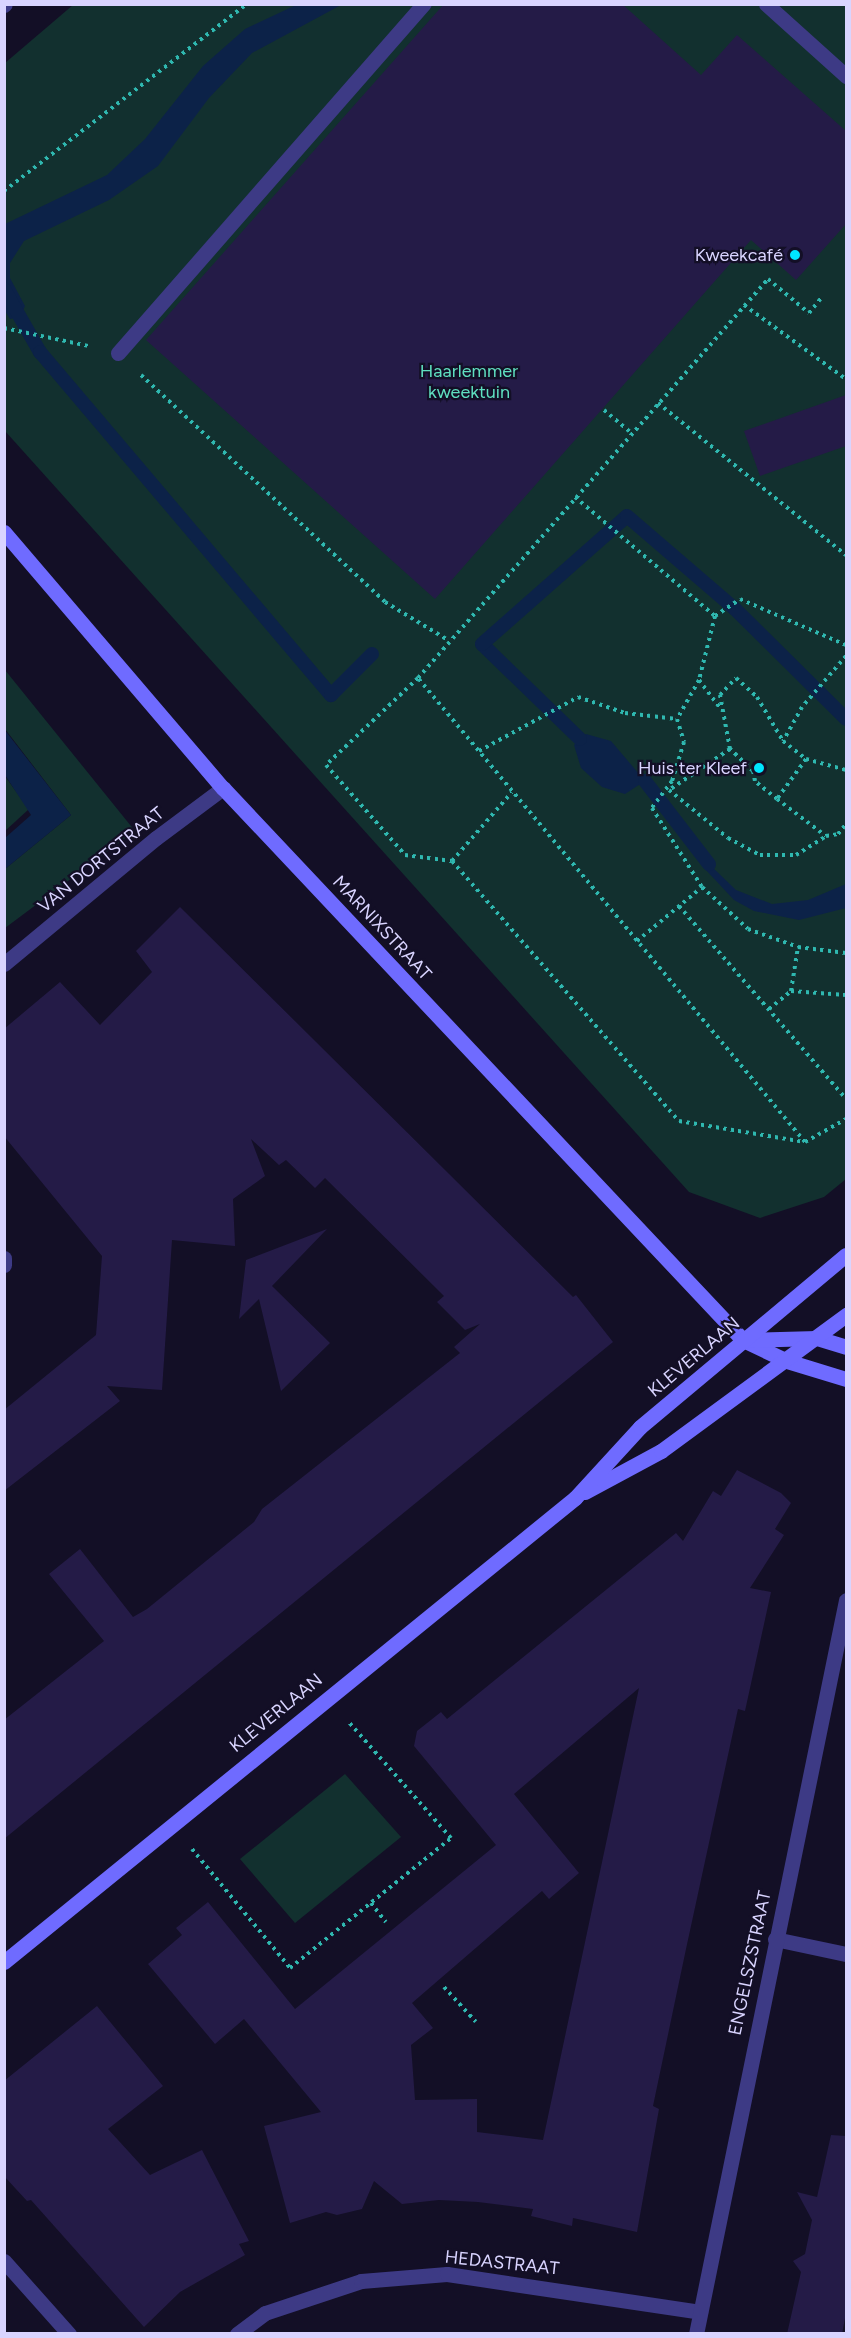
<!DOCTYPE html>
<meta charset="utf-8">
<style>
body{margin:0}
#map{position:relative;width:851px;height:2338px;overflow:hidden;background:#130f26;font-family:Figtree,sans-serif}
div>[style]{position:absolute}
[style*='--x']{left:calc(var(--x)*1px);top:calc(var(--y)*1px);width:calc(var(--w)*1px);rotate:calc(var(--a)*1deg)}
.green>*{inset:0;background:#12302f}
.water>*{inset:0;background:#0c2248}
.stream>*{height:14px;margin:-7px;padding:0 7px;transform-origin:7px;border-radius:7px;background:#0c2248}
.building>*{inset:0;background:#241b47}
.path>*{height:4px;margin-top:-2px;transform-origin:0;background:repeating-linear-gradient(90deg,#2fb8b0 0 3px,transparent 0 7.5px)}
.lane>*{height:15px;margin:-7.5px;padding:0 7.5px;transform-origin:7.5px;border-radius:7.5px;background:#3d3a85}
.street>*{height:15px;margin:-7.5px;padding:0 7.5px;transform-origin:7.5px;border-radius:7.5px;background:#3d3a85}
.secondary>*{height:15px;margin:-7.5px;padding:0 7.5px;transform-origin:7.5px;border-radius:7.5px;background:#6f6bff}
.dots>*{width:16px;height:16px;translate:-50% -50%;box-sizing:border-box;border:3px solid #130f26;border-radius:50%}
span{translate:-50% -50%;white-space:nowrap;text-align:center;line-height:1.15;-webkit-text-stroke:4.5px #130f26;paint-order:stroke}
.poi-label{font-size:18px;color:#d9d4ff}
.right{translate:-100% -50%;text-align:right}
.park-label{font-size:18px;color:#5fe0c0}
.street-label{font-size:18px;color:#d9d4ff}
.frame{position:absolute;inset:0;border:6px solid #d9d4ff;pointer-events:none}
</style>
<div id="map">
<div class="green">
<i style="clip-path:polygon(73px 5px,846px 5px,846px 1179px,824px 1197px,760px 1218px,689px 1192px,5px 431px,5px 63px)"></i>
<i style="clip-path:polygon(5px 670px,135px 831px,5px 928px,5px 869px,71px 815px,5px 729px)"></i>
<i style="clip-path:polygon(4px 775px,29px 809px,5px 831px,4px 831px)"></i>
<i style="clip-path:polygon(345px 1774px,401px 1837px,295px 1923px,240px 1859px)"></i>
</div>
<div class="water">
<i style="clip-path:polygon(296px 5px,341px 5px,252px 53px,209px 98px,158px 166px,109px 200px,24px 241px,10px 263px,10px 278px,25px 306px,20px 317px,10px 319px,5px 311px,5px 224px,107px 175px,145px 139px,203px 66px,245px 29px)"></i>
<i style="clip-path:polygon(4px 729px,71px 815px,5px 869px,5px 838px,31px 815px,5px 775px)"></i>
<i style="clip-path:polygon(586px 734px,611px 741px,645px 781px,625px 794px,602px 787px,581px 768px,574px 745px)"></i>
<i style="clip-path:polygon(709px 864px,736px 890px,772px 904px,808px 900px,846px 884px,846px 908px,799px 920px,754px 911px,734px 900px,705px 869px)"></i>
</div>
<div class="stream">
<i style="--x:4;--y:289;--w:73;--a:60.3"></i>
<i style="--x:40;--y:352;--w:450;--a:49.7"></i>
<i style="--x:331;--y:695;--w:58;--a:-45"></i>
<i style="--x:580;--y:739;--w:136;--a:-135.9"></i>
<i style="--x:482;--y:644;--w:193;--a:-41.4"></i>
<i style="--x:627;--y:516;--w:143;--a:40.7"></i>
<i style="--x:735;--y:609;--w:156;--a:44.7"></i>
<i style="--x:645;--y:781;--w:105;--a:52.4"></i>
</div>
<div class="building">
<i style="clip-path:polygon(444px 4px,622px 4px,701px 75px,737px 35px,846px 131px,846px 224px,796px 280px,751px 240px,435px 599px,146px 340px)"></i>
<i style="clip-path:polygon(846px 395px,846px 446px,760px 476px,744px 431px)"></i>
<i style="clip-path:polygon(180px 907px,573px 1297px,576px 1295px,613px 1342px,4px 1839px,4px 1720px,104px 1641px,49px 1574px,80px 1549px,133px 1617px,147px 1609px,254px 1522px,262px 1509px,460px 1353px,454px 1347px,480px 1324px,465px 1330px,437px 1302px,444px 1296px,325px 1178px,315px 1188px,286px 1160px,279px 1165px,251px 1139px,265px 1176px,233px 1199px,235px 1246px,172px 1240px,162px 1390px,107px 1386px,120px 1401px,4px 1491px,4px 1410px,96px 1335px,102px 1256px,4px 1136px,4px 1029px,60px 982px,100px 1025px,152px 972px,136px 951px)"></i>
<i style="clip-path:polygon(327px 1229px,272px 1286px,330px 1343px,281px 1391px,259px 1299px,239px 1319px,246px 1260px)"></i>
<i style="clip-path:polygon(evenodd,737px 1470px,781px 1493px,791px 1503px,775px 1529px,784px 1535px,750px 1588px,771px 1592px,745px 1711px,738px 1709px,686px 1949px,653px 2106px,659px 2109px,637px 2232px,573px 2218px,572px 2226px,531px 2216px,533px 2209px,478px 2202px,439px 2200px,402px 2204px,374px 2181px,362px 2209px,337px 2215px,326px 2212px,290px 2223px,264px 2126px,321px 2112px,244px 2019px,215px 2044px,148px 1964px,182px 1935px,176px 1928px,208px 1902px,295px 2009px,496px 1845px,414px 1746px,417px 1731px,441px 1712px,447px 1719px,676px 1533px,683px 1541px,713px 1491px,721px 1496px,737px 1470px,639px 1688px,543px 2140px,477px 2132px,477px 2099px,415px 2100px,411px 2045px,433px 2028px,412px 2003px,542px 1891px,549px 1899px,579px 1873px,514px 1794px,639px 1688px)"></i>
<i style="clip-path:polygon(97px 2006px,163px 2086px,108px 2129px,150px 2175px,202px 2150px,249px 2241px,239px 2244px,245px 2255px,180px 2292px,144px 2327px,31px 2200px,27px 2201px,4px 2176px,4px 2081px)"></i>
<i style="clip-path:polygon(831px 2135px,846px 2136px,846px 2313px,842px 2334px,787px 2334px,801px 2272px,793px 2261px,805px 2254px,812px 2220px,797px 2192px,817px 2197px)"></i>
</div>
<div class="path">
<i style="--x:4;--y:191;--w:307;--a:-37.6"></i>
<i style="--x:744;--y:305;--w:126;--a:36"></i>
<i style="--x:4;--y:328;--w:87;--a:12"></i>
<i style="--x:141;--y:375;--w:333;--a:42.9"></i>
<i style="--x:385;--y:602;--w:74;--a:31.1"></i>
<i style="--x:658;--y:403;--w:242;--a:39"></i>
<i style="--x:604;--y:410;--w:35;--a:40"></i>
<i style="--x:575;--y:497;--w:184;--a:40.4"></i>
<i style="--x:715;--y:616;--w:30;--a:-34"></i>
<i style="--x:740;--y:599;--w:116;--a:23.5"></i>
<i style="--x:715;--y:616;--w:66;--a:104"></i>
<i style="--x:699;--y:680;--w:45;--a:119.4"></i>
<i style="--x:677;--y:719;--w:24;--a:73"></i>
<i style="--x:684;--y:742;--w:41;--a:107.1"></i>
<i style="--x:672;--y:781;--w:34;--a:127"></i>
<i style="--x:652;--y:808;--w:93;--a:57.7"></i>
<i style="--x:702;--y:887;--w:62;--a:42.4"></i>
<i style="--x:748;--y:929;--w:53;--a:19.8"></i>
<i style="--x:798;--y:947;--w:48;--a:7.1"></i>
<i style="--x:846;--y:656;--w:67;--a:130.8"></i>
<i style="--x:802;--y:707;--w:39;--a:119"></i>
<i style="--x:783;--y:741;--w:29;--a:38"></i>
<i style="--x:806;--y:759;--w:41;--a:15.4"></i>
<i style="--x:418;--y:678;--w:127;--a:136.6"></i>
<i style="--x:326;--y:765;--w:120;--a:48.7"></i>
<i style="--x:405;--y:855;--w:47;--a:7.3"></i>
<i style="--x:452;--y:861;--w:91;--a:-49"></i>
<i style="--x:699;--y:680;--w:38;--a:53"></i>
<i style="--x:730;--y:749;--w:73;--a:146.1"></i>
<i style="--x:669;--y:790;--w:76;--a:39.1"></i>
<i style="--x:728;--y:838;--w:36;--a:28"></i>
<i style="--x:760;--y:855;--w:36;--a:0"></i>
<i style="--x:796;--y:855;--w:36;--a:-32"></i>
<i style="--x:479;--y:751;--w:113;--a:-28.6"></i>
<i style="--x:578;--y:697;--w:50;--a:18.8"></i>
<i style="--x:625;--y:713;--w:52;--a:6.6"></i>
<i style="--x:806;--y:759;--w:49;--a:125.9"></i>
<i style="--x:777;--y:799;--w:61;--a:37.1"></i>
<i style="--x:826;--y:836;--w:12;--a:-9"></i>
<i style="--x:838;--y:834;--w:13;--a:-51"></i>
<i style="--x:777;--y:799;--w:28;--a:-141"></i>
<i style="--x:755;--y:781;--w:10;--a:-101"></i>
<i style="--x:753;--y:771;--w:32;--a:-136"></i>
<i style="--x:730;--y:749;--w:55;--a:-100.5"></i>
<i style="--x:720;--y:695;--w:23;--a:-47"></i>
<i style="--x:736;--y:678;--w:28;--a:42"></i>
<i style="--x:757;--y:697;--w:51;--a:59.4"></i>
<i style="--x:452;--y:861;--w:345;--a:48.9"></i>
<i style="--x:679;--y:1121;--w:128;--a:9.5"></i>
<i style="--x:805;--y:1142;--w:47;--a:-29.3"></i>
<i style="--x:679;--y:906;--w:255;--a:49.1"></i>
<i style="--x:637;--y:941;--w:85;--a:-39.7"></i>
<i style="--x:791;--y:991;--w:55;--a:4.2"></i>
<i style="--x:769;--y:1009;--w:28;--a:-39"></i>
<i style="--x:791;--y:991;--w:45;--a:-81"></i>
<i style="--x:805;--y:1142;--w:604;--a:-129.83"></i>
<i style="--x:418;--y:678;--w:531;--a:-48.74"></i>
<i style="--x:768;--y:279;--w:53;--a:39.7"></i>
<i style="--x:809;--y:313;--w:21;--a:-51"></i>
<i style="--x:192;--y:1849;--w:154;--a:50.5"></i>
<i style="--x:290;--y:1968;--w:207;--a:-38.9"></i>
<i style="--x:451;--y:1838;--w:156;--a:-131.4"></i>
<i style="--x:371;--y:1903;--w:24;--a:52"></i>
<i style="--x:444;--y:1987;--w:47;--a:47.6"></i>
</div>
<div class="lane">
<i style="--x:766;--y:4;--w:108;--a:42"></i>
<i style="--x:118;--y:353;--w:464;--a:-48.8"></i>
</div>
<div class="street">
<i style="--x:4;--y:5;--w:1;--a:-45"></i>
<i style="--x:4;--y:964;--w:197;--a:-39.7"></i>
<i style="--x:156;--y:838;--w:84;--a:-36.7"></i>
<i style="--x:4;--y:1258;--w:7;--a:90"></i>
<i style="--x:775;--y:1939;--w:73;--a:11.9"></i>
<i style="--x:4;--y:2261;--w:98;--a:48.3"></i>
<i style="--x:237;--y:2334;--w:35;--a:-37"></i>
<i style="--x:265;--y:2313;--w:101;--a:-18.4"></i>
<i style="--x:361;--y:2281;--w:86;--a:-4.7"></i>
<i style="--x:447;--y:2274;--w:256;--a:8.5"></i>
<i style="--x:696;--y:2334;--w:749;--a:-78.45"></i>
</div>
<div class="secondary">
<i style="--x:4;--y:532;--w:337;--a:49.5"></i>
<i style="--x:223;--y:788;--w:758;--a:46.71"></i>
<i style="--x:743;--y:1340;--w:49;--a:25.5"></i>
<i style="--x:787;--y:1361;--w:62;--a:17"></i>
<i style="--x:746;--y:1340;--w:71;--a:-1.6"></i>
<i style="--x:817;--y:1338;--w:30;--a:17"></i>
<i style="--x:585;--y:1492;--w:86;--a:-28.3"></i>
<i style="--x:661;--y:1451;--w:230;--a:-36.3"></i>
<i style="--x:4;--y:1962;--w:736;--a:-39.1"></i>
<i style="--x:575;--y:1498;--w:96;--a:-47.5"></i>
<i style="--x:640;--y:1427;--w:268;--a:-39.9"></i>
</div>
<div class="dots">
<i style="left:795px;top:255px;background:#00e5ff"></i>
<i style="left:759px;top:768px;background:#00e5ff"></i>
</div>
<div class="poi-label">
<span class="right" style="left:783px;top:255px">Kweekcafé</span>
<span class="right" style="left:747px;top:768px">Huis ter Kleef</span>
</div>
<div class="park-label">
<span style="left:469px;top:382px">Haarlemmer<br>kweektuin</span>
</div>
<div class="street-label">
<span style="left:101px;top:860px;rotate:-39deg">VAN DORTSTRAAT</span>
<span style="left:382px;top:928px;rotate:47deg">MARNIXSTRAAT</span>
<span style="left:694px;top:1357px;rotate:-40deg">KLEVERLAAN</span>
<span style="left:276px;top:1713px;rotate:-39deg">KLEVERLAAN</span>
<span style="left:750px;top:1963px;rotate:-78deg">ENGELSZSTRAAT</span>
<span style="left:502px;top:2263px;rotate:6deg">HEDASTRAAT</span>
</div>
<div class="frame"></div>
</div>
